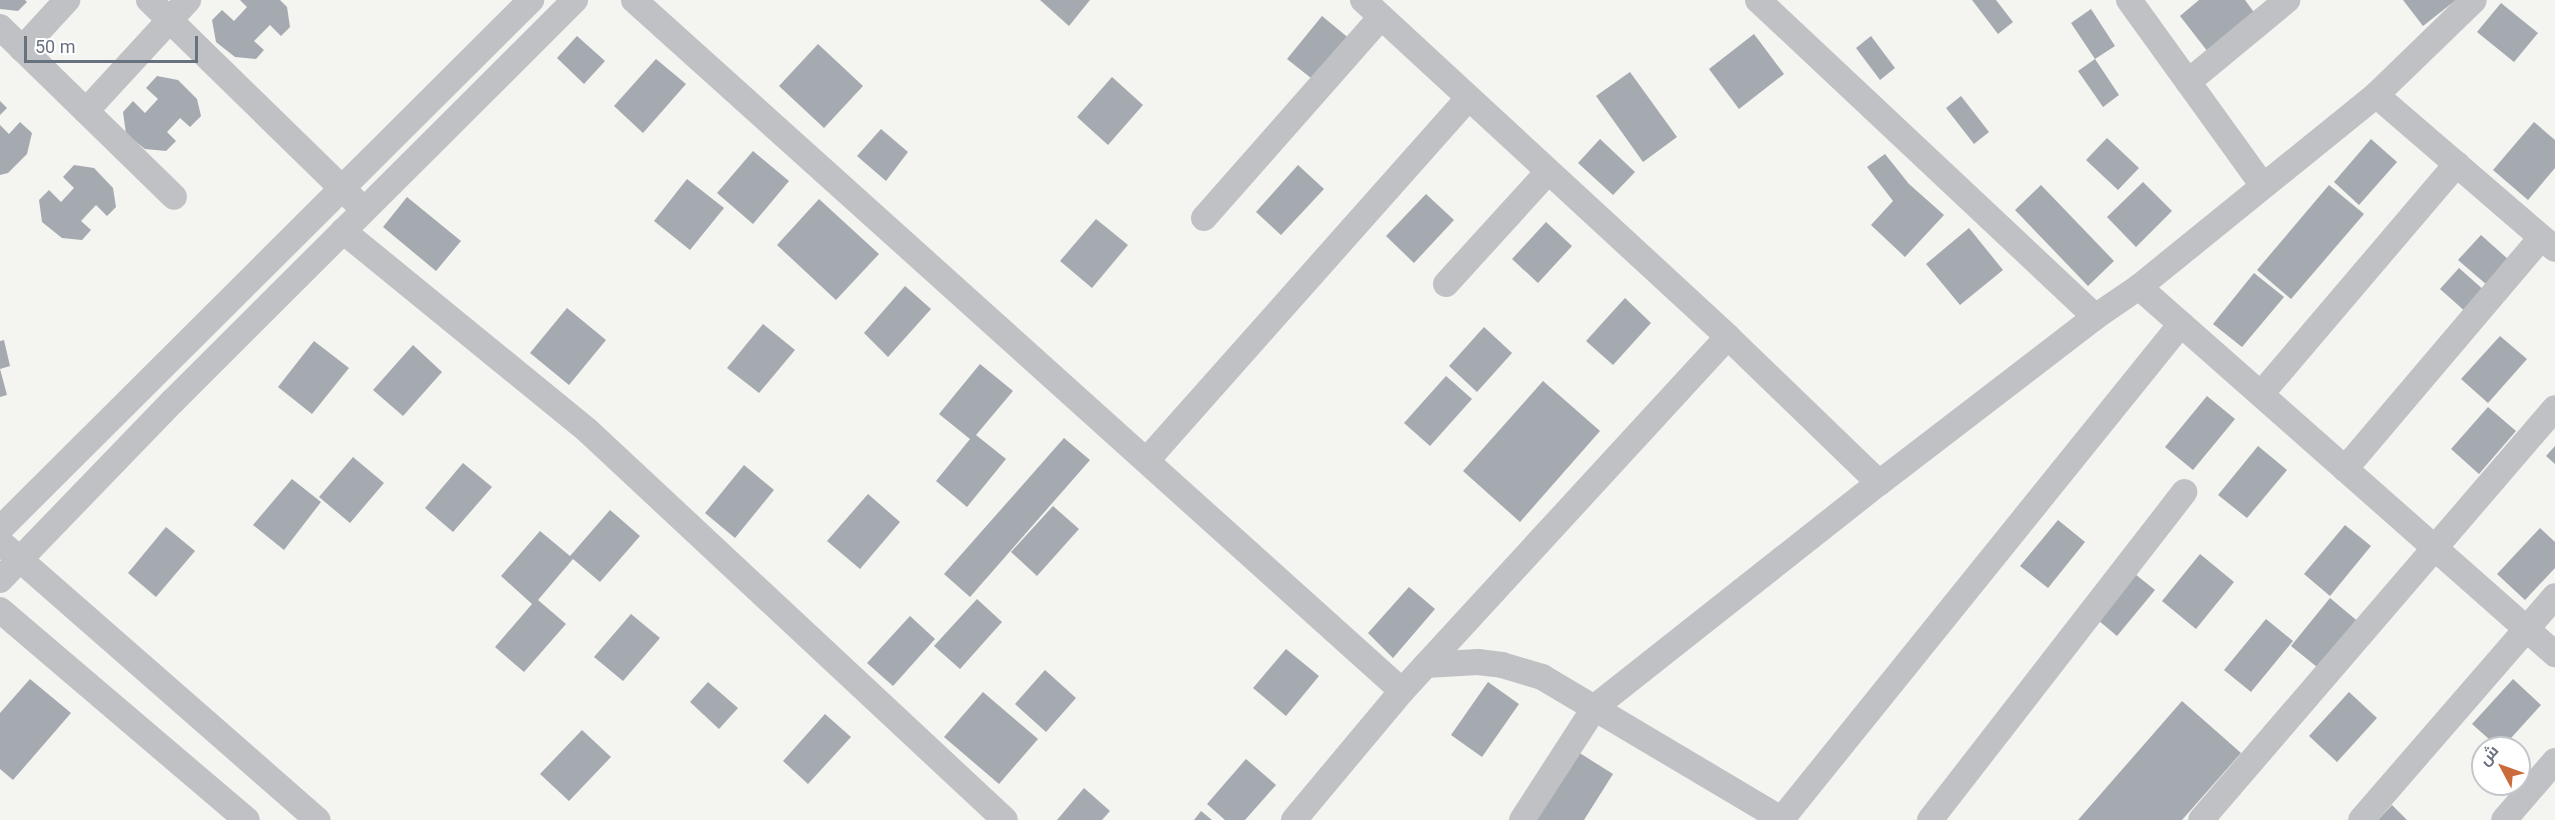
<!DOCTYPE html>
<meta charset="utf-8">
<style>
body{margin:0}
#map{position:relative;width:2555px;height:820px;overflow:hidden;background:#f4f4f1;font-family:Roboto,Cairo,sans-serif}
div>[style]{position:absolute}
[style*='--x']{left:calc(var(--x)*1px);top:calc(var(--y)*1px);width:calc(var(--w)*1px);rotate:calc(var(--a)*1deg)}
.building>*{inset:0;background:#a4aaaf}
.street>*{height:26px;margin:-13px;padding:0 13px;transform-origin:13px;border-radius:13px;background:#bfc1c4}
span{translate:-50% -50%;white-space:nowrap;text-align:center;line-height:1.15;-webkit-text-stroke:6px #fff;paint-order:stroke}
.north{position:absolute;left:2471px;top:736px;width:60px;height:60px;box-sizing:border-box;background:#fff;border:2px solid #c3c7cb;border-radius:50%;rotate:311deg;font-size:16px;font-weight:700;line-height:24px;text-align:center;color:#68727e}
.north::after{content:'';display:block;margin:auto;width:21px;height:27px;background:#cb6b3b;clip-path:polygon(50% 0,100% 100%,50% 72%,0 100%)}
.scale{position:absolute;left:24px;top:36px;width:174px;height:27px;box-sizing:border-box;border:3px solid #68727e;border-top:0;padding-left:8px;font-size:18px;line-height:21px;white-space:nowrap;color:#68727e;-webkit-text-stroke:4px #fff;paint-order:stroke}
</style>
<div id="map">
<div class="building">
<i style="clip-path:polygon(0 0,25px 0,27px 2px,18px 11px,0 9px)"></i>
<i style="clip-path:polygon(240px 0,280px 0,287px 7px,290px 27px,281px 36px,270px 25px,254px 41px,264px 50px,256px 59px,235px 57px,216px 42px,212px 20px,222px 10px,234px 21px,247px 7px)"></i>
<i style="clip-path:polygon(1040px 0,1090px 0,1069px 26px)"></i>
<i style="clip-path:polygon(1972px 0,1996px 0,2013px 22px,1998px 34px)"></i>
<i style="clip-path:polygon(2199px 0,2245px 0,2256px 15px,2208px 52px,2180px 16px)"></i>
<i style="clip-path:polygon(2403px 0,2456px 0,2423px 26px)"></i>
<i style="clip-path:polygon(2501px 3px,2538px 33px,2514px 62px,2477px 32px)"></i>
<i style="clip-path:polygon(2091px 9px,2115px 46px,2095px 59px,2071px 23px)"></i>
<i style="clip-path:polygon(1322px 16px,1351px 40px,1316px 82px,1287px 59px)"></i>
<i style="clip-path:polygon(1754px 34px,1784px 74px,1739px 109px,1709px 69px)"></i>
<i style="clip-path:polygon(577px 36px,605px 61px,584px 84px,557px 58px)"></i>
<i style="clip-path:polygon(1871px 36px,1895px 68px,1880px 80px,1856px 48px)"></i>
<i style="clip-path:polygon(818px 44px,863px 86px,824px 128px,779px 86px)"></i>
<i style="clip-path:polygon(656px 59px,686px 84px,643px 133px,614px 106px)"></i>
<i style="clip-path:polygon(2095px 59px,2119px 95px,2103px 107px,2078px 71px)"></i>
<i style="clip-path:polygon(1630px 72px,1677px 137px,1643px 162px,1596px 96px)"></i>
<i style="clip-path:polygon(157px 76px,178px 80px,197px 99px,201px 116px,190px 127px,180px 118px,167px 132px,176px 141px,166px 151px,145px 149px,126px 134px,123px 112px,133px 101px,145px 113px,158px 99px,146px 88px)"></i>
<i style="clip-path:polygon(1112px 77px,1143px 105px,1108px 145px,1077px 117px)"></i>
<i style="clip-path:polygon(1961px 96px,1989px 132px,1974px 144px,1946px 108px)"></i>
<i style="clip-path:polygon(0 101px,7px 108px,0 115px)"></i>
<i style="clip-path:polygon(20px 122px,32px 133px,27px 154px,8px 173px,0 175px,0 125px,9px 134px)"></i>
<i style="clip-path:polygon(2534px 122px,2555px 140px,2555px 168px,2528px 200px,2493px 170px)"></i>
<i style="clip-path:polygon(881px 129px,908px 152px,886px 181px,857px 156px)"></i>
<i style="clip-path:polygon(2107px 138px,2139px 168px,2118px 190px,2086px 160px)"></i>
<i style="clip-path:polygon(1600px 139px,1635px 172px,1613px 195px,1578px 163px)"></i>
<i style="clip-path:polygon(2371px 139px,2397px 162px,2359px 205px,2334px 182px)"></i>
<i style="clip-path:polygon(753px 151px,789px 181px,753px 224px,717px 193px)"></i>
<i style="clip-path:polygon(1885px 154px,1909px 184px,1944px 215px,1905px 257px,1871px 225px,1893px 201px,1867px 167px)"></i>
<i style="clip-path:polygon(74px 165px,94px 168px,113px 188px,116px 207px,107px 216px,96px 205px,81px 221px,91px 230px,82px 240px,62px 238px,42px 222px,39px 200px,49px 190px,61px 202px,74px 188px,63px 177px)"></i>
<i style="clip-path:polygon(1298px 165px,1324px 189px,1281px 235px,1256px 212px)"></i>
<i style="clip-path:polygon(687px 179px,724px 208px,690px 250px,654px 221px)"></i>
<i style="clip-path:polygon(2143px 182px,2172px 211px,2136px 247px,2107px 217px)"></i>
<i style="clip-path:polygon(2041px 185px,2114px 261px,2088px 286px,2015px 210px)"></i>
<i style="clip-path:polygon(2329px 185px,2364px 214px,2291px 299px,2257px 270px)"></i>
<i style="clip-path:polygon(1426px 194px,1454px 220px,1414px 263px,1386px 236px)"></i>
<i style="clip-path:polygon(407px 197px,461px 241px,436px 271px,383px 227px)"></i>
<i style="clip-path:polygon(819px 199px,879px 254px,836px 300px,777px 245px)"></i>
<i style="clip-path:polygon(1096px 219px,1128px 245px,1092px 288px,1060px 261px)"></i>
<i style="clip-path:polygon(1546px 222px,1572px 246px,1538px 283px,1512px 259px)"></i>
<i style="clip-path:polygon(1969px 228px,2003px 270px,1960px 305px,1926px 264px)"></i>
<i style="clip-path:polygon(2481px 235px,2509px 260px,2487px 285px,2458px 260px)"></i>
<i style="clip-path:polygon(2459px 268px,2486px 292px,2467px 313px,2440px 289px)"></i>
<i style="clip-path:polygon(2254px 273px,2284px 297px,2242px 347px,2213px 324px)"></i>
<i style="clip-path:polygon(905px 286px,931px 309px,888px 357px,864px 333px)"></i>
<i style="clip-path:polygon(1625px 298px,1651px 323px,1613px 365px,1586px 341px)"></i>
<i style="clip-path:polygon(567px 308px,606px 340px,569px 385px,530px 353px)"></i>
<i style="clip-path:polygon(763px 324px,795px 350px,759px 393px,727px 368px)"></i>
<i style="clip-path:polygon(1484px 327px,1512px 353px,1477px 392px,1449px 366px)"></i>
<i style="clip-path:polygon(2500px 336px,2527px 359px,2488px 403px,2461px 379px)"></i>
<i style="clip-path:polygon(4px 340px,10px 366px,0 369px,7px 395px,0 397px,0 341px)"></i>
<i style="clip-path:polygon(314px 341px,349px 368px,312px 414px,278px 387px)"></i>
<i style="clip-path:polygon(413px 345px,442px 372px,403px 416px,373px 390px)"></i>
<i style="clip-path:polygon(980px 364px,1013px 391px,976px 435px,1006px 459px,967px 507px,936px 481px,970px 439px,939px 414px)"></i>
<i style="clip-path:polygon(1446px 376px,1472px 399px,1430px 446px,1404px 423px)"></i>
<i style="clip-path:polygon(1543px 381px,1600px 431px,1520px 522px,1463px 471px)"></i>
<i style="clip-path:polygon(2207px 396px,2235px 419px,2193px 470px,2165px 447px)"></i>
<i style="clip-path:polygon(2488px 407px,2516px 431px,2479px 474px,2451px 449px)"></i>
<i style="clip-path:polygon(1064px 438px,1090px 460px,970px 597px,944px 574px)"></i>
<i style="clip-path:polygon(2258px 446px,2287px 470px,2247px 518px,2218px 495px)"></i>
<i style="clip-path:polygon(2555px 446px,2555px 464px,2546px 456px)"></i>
<i style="clip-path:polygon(353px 457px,384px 483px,350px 523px,319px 497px)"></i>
<i style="clip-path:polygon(463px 463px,492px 487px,453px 532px,425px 508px)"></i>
<i style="clip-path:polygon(744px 465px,774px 490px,735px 538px,705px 513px)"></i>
<i style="clip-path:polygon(292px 479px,321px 502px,284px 550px,253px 525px)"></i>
<i style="clip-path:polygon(868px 494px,900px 522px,860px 569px,827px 541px)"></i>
<i style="clip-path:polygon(1053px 506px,1079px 529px,1037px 576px,1011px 552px)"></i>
<i style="clip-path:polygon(610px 510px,640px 536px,600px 582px,573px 559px,538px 600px,566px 624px,524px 672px,495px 647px,532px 604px,501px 576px,540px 531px,570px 556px)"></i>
<i style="clip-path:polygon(2058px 520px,2085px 542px,2048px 588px,2020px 566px)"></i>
<i style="clip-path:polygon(2345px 525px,2371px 546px,2330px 596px,2304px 574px)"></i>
<i style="clip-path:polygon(166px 527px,195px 551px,156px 597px,128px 573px)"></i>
<i style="clip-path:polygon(2540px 528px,2555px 542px,2555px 568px,2525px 600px,2497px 574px)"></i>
<i style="clip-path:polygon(2200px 554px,2234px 582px,2196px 629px,2162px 601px)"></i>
<i style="clip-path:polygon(2130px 570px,2155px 590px,2117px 636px,2092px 615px)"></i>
<i style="clip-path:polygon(1409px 587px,1435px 609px,1393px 658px,1368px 633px)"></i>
<i style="clip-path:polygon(2330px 598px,2361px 624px,2322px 671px,2291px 646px)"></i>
<i style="clip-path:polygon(977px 599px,1002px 622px,960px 669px,934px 646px)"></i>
<i style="clip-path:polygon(631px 614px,660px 638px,623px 681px,594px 657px)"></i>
<i style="clip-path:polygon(910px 616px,935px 639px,893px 686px,867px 663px)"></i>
<i style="clip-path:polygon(2266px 619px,2293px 641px,2251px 692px,2224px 670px)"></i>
<i style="clip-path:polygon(1286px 649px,1319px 676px,1286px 716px,1253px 688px)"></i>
<i style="clip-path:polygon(1045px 670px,1076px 698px,1046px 732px,1015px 704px)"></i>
<i style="clip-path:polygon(30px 679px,71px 713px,13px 780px,0 769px,0 713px)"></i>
<i style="clip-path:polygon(2513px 679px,2541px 705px,2502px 748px,2499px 748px,2472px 724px)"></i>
<i style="clip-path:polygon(708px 682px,738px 708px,719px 729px,690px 702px)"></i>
<i style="clip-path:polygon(1488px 682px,1519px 704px,1482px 757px,1451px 735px)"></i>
<i style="clip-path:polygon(983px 692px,1038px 739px,999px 784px,944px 737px)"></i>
<i style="clip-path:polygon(2349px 692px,2377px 718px,2337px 762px,2309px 736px)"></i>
<i style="clip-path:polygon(2182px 701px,2241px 753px,2182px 820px,2078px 820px)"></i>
<i style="clip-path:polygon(825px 714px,851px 737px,808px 784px,783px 761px)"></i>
<i style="clip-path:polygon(582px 730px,611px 757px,569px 801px,540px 774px)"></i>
<i style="clip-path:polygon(1578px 752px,1613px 774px,1584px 820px,1535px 820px)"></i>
<i style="clip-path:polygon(1246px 759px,1276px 785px,1245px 820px,1225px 820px,1207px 804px)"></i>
<i style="clip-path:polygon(1084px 788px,1110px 811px,1102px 820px,1057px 820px)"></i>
<i style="clip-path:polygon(2392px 805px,2407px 820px,2378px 820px)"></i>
<i style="clip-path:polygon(1201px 811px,1212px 820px,1194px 820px)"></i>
</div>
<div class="street">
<i style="--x:149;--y:0;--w:288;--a:44.3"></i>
<i style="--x:634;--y:0;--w:1033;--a:41.98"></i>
<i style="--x:1363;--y:0;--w:497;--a:42.7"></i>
<i style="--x:1728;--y:337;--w:210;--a:44"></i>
<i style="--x:1758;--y:0;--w:463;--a:43.2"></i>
<i style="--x:2129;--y:0;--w:229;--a:54.2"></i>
<i style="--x:0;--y:27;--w:243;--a:44.3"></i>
<i style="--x:22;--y:49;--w:67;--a:-47.4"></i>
<i style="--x:2188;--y:82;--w:129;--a:-39.6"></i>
<i style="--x:2376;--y:95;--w:236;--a:40.7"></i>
<i style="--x:86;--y:111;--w:151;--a:-47.4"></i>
<i style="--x:1204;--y:218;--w:268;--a:-48.6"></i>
<i style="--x:343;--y:231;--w:316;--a:39.2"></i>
<i style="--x:588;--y:431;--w:570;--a:43.01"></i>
<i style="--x:1446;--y:284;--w:151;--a:-47.7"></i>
<i style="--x:2139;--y:287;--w:555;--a:41.42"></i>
<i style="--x:2261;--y:394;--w:302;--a:-49.6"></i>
<i style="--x:1147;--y:460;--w:484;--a:-48.4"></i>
<i style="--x:2345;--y:469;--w:303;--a:-49.7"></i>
<i style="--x:0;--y:529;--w:750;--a:-44.89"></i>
<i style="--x:0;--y:542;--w:422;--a:41.2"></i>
<i style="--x:0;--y:580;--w:249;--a:-46"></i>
<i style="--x:173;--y:401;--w:568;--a:-44.93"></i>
<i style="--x:0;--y:610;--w:324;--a:40.4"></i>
<i style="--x:1426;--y:665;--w:52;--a:-3.3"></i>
<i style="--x:1478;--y:662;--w:24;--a:7"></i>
<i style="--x:1502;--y:665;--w:42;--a:16.7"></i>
<i style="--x:1542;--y:677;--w:280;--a:30.7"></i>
<i style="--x:1294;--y:820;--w:168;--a:-50.1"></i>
<i style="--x:1402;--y:691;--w:481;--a:-47.4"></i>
<i style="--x:1522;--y:820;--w:135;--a:-57.1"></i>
<i style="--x:1595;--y:707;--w:362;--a:-38.3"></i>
<i style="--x:1879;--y:483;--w:272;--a:-37.5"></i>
<i style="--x:2095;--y:317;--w:53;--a:-34.3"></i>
<i style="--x:2139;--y:287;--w:305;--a:-39"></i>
<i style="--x:2376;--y:95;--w:136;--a:-44.1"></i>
<i style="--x:1781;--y:820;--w:637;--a:-51.12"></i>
<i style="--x:1930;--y:820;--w:415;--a:-52.2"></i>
<i style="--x:2201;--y:820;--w:543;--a:-49.33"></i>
<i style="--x:2361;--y:820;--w:296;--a:-49.1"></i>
<i style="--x:2504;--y:820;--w:78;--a:-49.2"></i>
</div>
<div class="north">ش</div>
<div class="scale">50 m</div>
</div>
